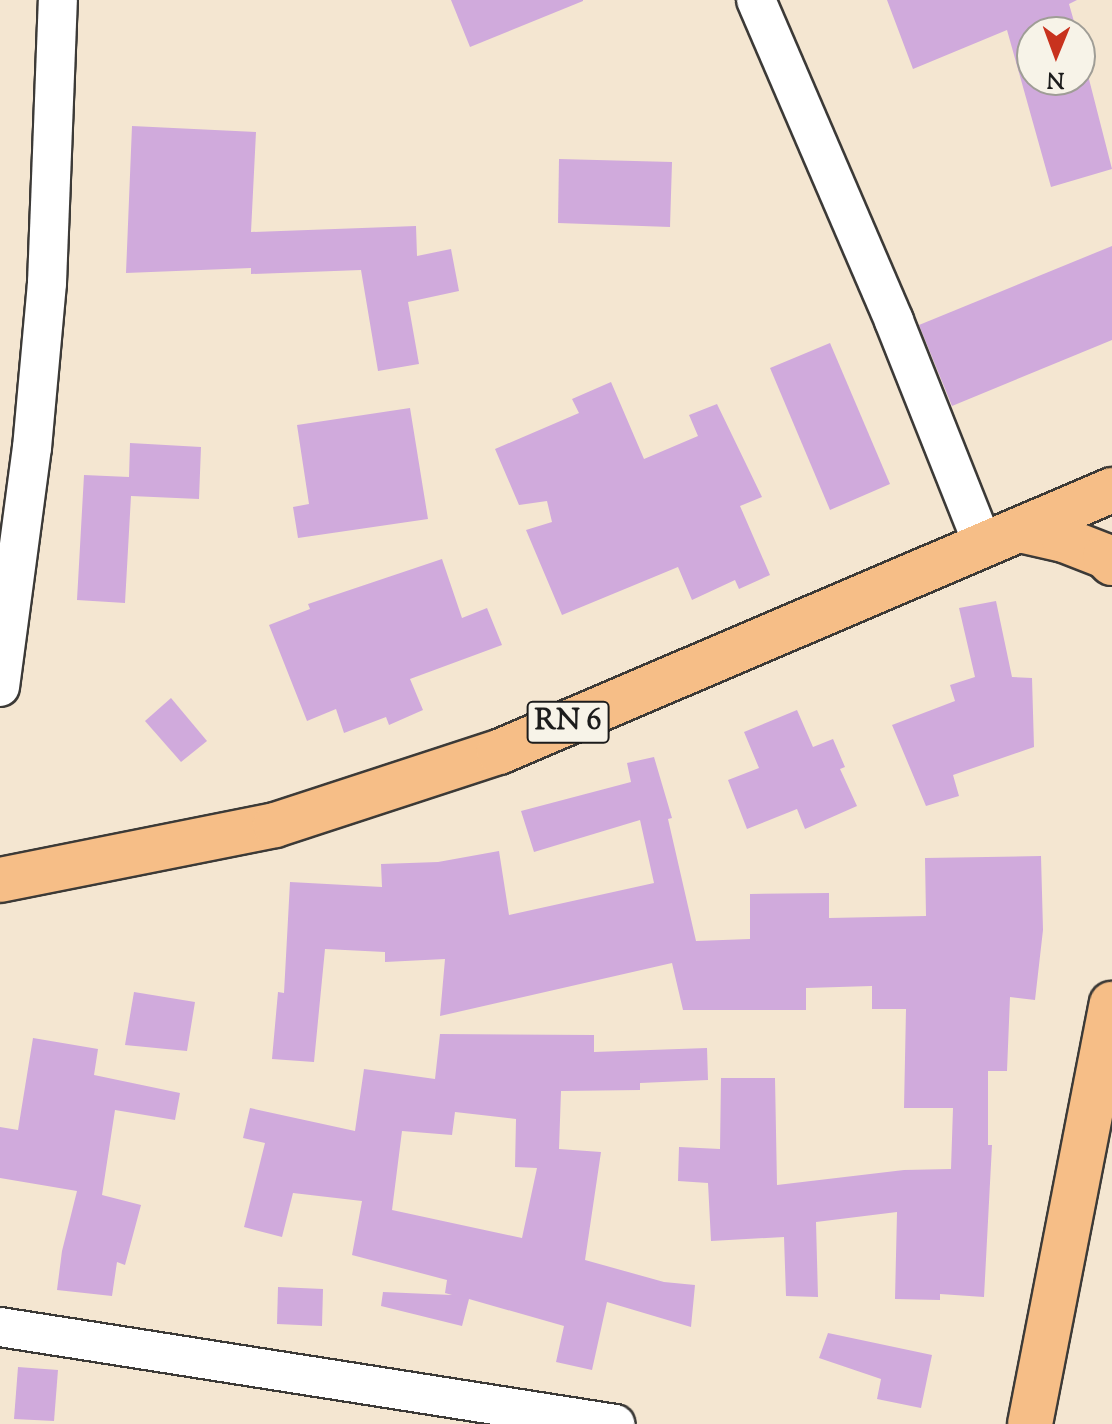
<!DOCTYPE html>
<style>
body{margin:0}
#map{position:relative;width:1112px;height:1424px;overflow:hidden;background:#f4e6d1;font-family:"Sorts Mill Goudy",serif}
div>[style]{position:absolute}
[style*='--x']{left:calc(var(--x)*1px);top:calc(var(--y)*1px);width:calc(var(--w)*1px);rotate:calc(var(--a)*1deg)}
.building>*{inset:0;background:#d0aadc}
.roads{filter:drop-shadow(2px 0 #3c3a37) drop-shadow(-2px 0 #3c3a37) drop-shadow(0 2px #3c3a37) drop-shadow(0 -2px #3c3a37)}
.minor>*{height:38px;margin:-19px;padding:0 19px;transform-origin:19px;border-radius:19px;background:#fff}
.primary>*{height:44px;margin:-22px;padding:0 22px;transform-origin:22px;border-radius:22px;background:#f6be87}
span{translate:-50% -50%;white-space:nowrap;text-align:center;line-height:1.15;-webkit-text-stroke:6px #f7f3e8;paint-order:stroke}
.shield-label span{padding:2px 6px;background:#f7f3e8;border:2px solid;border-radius:6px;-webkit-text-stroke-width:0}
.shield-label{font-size:30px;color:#1c1c1c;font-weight:700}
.north{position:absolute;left:1016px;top:16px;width:80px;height:80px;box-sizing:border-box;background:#f7f3e8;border:2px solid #9f9d96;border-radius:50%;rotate:181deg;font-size:22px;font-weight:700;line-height:32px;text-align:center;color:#1c1c1c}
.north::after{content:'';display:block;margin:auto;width:28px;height:36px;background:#c8321e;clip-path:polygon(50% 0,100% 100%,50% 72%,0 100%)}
</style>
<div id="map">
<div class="building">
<i style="clip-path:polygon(451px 0,583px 0,583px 1px,470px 47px)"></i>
<i style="clip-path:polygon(887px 0,1077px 0,1069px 4px,1077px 32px,1032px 32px,1032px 80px,1080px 80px,1080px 44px,1112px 169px,1051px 187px,1007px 30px,913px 69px)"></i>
<i style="clip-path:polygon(132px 126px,256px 132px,251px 232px,416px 226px,417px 256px,451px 249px,459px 291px,408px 302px,419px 364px,378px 371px,361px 270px,251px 274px,251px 268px,126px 273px)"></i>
<i style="clip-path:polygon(559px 159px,672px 162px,670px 227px,558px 223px)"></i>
<i style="clip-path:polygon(1112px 246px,1112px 340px,952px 406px,919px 325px)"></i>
<i style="clip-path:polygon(830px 343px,890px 484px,830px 510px,770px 368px)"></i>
<i style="clip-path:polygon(611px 382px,644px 459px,698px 436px,689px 415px,717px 404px,762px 497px,740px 506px,770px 575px,739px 589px,735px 580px,692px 600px,678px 567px,562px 615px,526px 530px,552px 522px,547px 501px,519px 505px,495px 449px,579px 413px,572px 399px)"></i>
<i style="clip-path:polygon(410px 408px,428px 519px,298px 538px,293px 507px,309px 504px,297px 425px)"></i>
<i style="clip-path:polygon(130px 443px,201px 447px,199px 499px,131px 496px,125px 603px,77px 600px,84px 475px,129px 477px)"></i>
<i style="clip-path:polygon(442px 559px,462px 618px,487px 608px,502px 645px,410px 679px,423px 710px,389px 725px,386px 717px,344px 733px,336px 709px,307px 721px,269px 625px,310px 609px,308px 604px)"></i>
<i style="clip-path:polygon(996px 601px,1012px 677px,1032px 678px,1034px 747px,953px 775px,959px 796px,926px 806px,892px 725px,955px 701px,950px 685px,975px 677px,959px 608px)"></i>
<i style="clip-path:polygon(171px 698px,207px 741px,181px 762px,145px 721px)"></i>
<i style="clip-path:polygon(797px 710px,813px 747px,833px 739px,845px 767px,840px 769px,857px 806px,805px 829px,797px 809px,747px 829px,728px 780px,759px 768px,744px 732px)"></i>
<i style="clip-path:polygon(654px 757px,672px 818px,668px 819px,696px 941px,750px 939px,750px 894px,829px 893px,829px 918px,926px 916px,925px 858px,1041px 856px,1043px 930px,1035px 1000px,1010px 997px,1007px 1071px,988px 1071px,988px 1145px,992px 1145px,984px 1297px,940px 1294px,940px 1300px,895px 1299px,897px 1212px,816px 1222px,818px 1297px,786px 1296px,784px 1237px,711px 1241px,708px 1183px,678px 1181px,679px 1147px,720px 1149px,721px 1078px,775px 1078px,777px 1185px,904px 1170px,951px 1169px,953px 1108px,904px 1108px,906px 1009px,872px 1009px,872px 986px,806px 988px,806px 1010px,683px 1010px,672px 963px,440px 1016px,445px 959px,385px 962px,385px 952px,325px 949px,314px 1062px,272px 1059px,278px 992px,284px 993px,290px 882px,382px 887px,381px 864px,438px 862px,499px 851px,509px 915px,654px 883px,640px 820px,534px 852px,521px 811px,631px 782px,627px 763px)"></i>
<i style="clip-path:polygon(134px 992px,195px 1002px,187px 1051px,125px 1045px)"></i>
<i style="clip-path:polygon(evenodd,440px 1034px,594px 1035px,594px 1052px,707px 1048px,708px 1080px,640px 1083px,640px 1090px,561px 1091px,559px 1149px,601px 1152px,585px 1260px,664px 1282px,695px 1285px,691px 1327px,607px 1302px,592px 1370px,556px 1362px,564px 1326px,469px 1299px,462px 1326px,381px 1306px,383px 1292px,452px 1295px,445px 1293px,447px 1280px,352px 1255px,362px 1201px,293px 1193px,282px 1237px,244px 1227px,265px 1143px,243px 1138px,250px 1108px,355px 1131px,364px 1069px,435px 1079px,440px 1034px,455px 1112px,516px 1119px,515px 1167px,537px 1168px,522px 1238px,392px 1210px,402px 1131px,452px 1135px,455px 1112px)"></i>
<i style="clip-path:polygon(33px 1038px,98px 1049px,94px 1075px,180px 1093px,175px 1120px,115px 1110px,102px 1195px,141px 1205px,125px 1265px,117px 1262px,112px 1296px,57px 1290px,62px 1251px,77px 1191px,0 1178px,0 1127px,18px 1130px)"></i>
<i style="clip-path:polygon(278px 1287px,323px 1289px,322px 1326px,277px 1324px)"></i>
<i style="clip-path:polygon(828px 1333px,932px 1355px,921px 1408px,877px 1399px,881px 1379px,819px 1358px)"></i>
<i style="clip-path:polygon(18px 1367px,58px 1370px,54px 1421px,14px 1419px)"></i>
</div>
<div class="roads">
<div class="minor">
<i style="--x:756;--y:0;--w:349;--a:66.7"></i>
<i style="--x:894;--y:321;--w:241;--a:68.3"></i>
<i style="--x:0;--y:687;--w:241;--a:-82.4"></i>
<i style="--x:32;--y:448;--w:166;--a:-84.8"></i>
<i style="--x:47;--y:283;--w:283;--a:-87.8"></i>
<i style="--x:0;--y:1327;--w:623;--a:8.96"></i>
</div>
<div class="primary">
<i style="--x:1020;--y:530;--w:45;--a:12.8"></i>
<i style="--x:1064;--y:540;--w:44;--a:21.3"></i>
<i style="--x:1105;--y:556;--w:10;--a:45"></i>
<i style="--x:0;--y:880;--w:280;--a:-11.3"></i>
<i style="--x:275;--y:825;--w:236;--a:-18.1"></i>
<i style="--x:499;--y:752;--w:667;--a:-23.14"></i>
<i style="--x:1030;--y:1424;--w:428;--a:-79"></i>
</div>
</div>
<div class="shield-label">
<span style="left:568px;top:722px">RN 6</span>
</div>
<div class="north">N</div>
</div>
